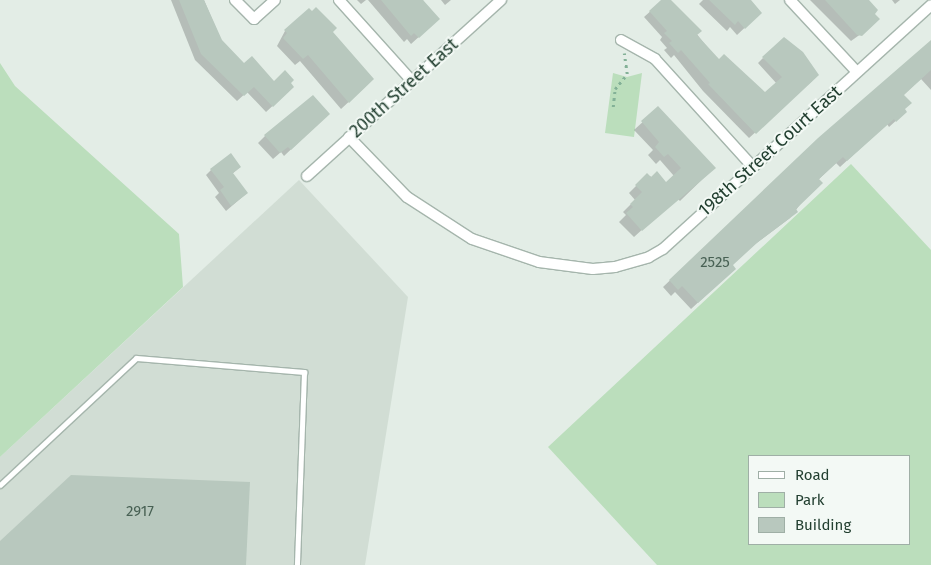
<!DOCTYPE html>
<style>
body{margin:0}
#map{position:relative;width:931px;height:565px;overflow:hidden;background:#e3ede6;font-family:"Fira Sans",sans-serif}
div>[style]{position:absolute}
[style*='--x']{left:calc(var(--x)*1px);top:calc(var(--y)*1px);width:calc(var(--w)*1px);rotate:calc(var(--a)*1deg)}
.built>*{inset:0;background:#d1ddd4}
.green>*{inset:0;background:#bbdebc}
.shadow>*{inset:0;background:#0003}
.building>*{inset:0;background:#b8c8be}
.path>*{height:2.5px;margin-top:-1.25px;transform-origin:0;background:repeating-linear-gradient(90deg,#83b197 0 2.5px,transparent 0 6.5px)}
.roads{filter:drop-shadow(1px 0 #a5b5ac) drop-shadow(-1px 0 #a5b5ac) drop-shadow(0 1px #a5b5ac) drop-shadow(0 -1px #a5b5ac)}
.lane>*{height:5px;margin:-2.5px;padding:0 2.5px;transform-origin:2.5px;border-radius:2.5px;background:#fff}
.street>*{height:10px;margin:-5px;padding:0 5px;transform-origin:5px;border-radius:5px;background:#fff}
span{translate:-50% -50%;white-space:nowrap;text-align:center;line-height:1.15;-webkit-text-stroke:4px #f3f9f5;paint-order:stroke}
.number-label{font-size:15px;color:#486154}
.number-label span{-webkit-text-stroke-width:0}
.street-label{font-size:18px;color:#223f30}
.legend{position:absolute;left:748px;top:455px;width:162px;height:90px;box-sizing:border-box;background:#f3f9f5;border:1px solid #9fafa6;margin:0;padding:6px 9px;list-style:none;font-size:15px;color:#223f30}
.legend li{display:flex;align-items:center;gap:10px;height:25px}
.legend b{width:25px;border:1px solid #9fafa6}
</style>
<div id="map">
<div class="built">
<i style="clip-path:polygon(299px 180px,408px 297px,365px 565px,0 565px,0 457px)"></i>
</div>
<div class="green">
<i style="clip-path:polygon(0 63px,15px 86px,179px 234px,183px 287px,0 457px)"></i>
<i style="clip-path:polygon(613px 73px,627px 77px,642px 73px,634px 137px,605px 133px)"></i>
<i style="clip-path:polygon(evenodd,851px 164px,931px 250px,931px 565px,657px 565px,548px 447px,851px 164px,750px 456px,910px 456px,910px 544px,750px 544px,750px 456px)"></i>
</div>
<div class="shadow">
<i style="clip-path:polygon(171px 0,204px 0,221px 40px,244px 65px,274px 82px,289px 83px,293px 87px,266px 112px,247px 92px,237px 101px,195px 60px)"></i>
<i style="clip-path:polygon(357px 0,366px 0,361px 4px)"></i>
<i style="clip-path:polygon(368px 0,423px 0,432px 25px,411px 44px,407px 39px,404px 42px)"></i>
<i style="clip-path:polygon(441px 0,451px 0,445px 5px)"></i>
<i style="clip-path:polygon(663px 0,670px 0,718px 61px,765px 94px,777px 84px,758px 63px,763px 58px,812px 81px,749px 138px,703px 91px,674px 55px,671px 58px,664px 50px,667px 48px,660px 40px,662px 37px,644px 17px)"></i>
<i style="clip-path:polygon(703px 0,749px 0,753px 20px,737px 35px,730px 27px,727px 31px,699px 4px)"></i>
<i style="clip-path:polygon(810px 0,868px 0,873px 14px,872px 26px,851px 41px)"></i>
<i style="clip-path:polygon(892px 0,900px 0,895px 4px)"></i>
<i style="clip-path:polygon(285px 31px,331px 32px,366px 86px,341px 109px,300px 61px,295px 65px,277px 46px)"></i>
<i style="clip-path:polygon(931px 43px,931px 90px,921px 79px,903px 95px,904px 109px,899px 118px,889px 127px,887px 124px,840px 167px,836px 163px,818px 180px,790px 218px,750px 248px,731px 266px,728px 275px,691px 309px,675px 292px,671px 296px,663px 287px,819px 139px)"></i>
<i style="clip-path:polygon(658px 108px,714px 168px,680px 201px,677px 198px,634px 237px,619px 222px,626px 215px,623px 212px,635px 200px,629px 193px,647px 175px,666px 183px,674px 176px,660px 160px,656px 164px,648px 155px,653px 150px,634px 130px)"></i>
<i style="clip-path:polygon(321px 121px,284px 156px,281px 152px,273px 159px,258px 143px,265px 136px)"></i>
<i style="clip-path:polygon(240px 167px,232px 174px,247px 193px,226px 211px,215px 197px,219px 193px,206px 175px,211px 170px)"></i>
</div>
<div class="building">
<i style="clip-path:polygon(179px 0,204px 0,222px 40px,244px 63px,252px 56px,274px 81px,285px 70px,294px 80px,291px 83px,294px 87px,273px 107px,254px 87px,244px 96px,201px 54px)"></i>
<i style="clip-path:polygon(381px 0,423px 0,440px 19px,419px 38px,414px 33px,411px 36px)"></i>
<i style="clip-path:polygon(661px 0,671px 0,702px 31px,697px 35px,719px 59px,724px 54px,765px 92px,782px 77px,762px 57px,784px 37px,803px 52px,819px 75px,756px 134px,708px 84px,710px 83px,681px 50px,678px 53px,669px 43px,672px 41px,664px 33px,667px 31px,649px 11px)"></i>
<i style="clip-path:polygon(709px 0,751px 0,762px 13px,745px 29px,738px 21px,735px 25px)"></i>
<i style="clip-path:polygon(825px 0,869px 0,878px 10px,875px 14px,880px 19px,862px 36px,857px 35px)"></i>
<i style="clip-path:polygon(316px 7px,337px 28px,333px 32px,374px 79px,349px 103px,308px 55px,303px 59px,283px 38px,287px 33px,284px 30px,293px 22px,309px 8px,312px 11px)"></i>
<i style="clip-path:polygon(931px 40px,931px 70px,904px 95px,912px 103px,905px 109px,907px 112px,896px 122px,894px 119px,847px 161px,843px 157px,819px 179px,823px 183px,796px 209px,798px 212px,758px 242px,733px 265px,736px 269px,698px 303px,682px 286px,678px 290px,669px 280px,818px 138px)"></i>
<i style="clip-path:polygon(313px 95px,330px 114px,291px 150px,288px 147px,280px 153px,264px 135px)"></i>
<i style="clip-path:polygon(658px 106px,716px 168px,642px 231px,626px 213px,633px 207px,630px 204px,642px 192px,635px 185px,647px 173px,651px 177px,657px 171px,666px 182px,681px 168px,668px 154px,664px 157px,655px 147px,659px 142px,641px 121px)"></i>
<i style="clip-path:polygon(231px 153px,241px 167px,233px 173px,248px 193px,231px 206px,220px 190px,224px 187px,210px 169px)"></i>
<i style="clip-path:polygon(71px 475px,250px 482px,246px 565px,0 565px,0 541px)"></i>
</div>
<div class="path">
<i style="--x:613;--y:107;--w:18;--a:-84"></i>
<i style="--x:615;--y:89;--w:19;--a:-51"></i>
<i style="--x:627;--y:74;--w:21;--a:-98"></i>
</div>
<div class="roads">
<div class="lane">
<i style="--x:0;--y:485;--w:186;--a:-43"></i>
<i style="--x:136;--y:358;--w:169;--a:4.8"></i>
<i style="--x:304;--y:372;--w:193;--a:92.1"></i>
</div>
<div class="street">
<i style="--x:235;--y:0;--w:27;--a:45"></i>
<i style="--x:254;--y:19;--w:28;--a:-42"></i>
<i style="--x:339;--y:0;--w:109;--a:48"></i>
<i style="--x:790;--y:0;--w:98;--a:47.1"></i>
<i style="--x:621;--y:40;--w:39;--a:29"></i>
<i style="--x:655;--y:59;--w:146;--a:47.8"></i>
<i style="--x:349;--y:137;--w:83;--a:46"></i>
<i style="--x:407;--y:197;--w:77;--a:32.9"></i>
<i style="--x:472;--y:239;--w:71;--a:18.9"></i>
<i style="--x:539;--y:262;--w:54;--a:7.4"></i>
<i style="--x:593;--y:269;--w:22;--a:-5"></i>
<i style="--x:615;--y:267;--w:35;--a:-16"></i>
<i style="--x:649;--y:257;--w:16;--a:-30"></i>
<i style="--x:663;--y:249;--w:362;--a:-42.3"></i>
<i style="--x:307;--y:176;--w:262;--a:-42.2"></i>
</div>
</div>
<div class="number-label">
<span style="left:715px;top:263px">2525</span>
<span style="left:140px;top:512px">2917</span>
</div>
<div class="street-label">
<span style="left:404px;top:88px;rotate:-42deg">200th Street East</span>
<span style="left:770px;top:151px;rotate:-42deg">198th Street Court East</span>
</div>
<ul class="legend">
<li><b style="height:6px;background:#fff"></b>Road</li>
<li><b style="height:14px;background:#bbdebc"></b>Park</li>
<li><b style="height:14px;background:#b8c8be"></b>Building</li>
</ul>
</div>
